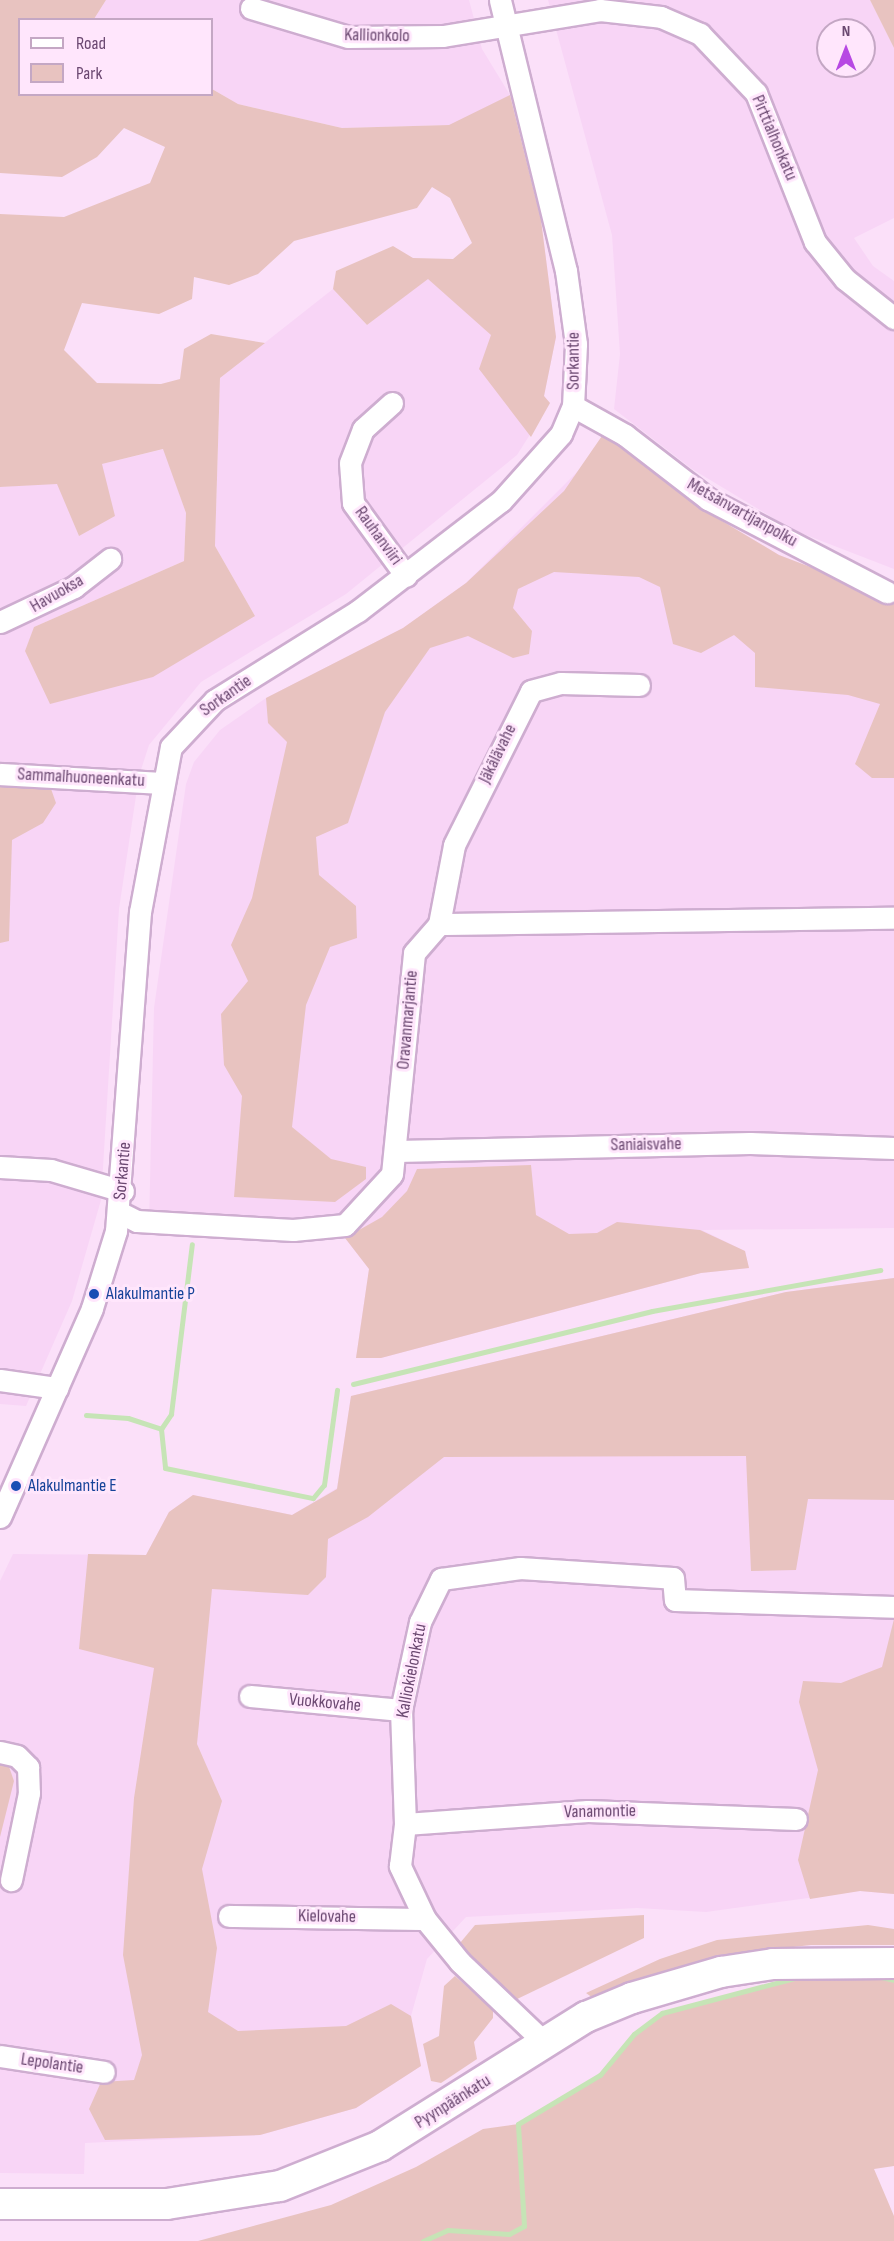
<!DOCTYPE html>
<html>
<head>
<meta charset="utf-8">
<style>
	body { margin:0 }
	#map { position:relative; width:894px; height:2241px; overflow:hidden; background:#fbe0f9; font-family:"Sofia Sans Condensed",sans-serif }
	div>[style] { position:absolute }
	.residential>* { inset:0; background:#f8d5f6 }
	.green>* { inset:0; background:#e8c3c0 }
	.stream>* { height:5px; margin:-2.5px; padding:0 2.5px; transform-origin:2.5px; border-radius:2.5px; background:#c6e4b6 }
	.roads { filter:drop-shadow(2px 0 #ceadd0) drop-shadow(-2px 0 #ceadd0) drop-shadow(0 2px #ceadd0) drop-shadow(0 -2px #ceadd0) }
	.minor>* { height:21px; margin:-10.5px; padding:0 10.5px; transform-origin:10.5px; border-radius:10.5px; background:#fff }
	.secondary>* { height:30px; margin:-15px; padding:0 15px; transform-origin:15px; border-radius:15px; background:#fff }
	.dots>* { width:16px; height:16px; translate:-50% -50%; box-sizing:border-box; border:3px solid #ffe6fc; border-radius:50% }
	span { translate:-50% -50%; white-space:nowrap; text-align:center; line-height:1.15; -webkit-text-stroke:6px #ffe6fc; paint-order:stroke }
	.street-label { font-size:18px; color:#6b4871 }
	.transit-label { font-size:18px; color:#164399 }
	.left { translate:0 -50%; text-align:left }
	.legend { position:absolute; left:18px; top:18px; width:195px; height:78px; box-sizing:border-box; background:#ffe6fc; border:2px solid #c4a7c4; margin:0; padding:8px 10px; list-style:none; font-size:18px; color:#6b4871 }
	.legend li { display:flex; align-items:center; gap:12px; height:30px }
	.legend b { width:30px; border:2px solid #c4a7c4 }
	.north { position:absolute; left:816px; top:18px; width:60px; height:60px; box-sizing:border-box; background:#ffe6fc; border:2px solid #c4a7c4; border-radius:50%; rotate:0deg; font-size:16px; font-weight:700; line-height:24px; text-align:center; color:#6b4871 }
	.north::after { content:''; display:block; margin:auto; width:21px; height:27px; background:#b748e3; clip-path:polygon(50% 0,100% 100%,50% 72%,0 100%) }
</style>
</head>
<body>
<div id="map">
	<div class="residential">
		<div style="clip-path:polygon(106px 0,469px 0,482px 49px,510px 95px,541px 220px,556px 337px,544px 396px,550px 403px,517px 455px,346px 594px,201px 682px,149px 745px,139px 776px,119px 909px,101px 1200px,72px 1301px,26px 1406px,0 1404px,0 487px,58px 483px,79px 536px,102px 464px,164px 449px,186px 513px,184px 561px,34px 627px,255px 616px,215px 546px,220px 378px,333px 289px,367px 325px,428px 278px,502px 272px,449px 125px,342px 128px,238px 104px,212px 89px,212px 20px,94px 19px)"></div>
		<div style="clip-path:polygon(evenodd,548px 0,870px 0,894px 48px,894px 218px,854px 238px,873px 266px,894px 281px,894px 569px,793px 530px,692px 469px,614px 409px,620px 354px,612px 235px,548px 0,828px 30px,864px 30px,864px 66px,828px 66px,828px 30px)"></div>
		<div style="clip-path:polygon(585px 464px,717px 518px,779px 555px,894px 599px,894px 1228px,702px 1230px,745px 1251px,749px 1268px,701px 1273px,381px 1358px,356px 1358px,369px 1269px,345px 1238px,201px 1236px,149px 1225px,154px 1008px,186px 784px,194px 762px,220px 730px,266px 698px,403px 628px,466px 583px)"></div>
		<div style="clip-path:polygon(894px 1278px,894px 1894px,860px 1891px,706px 1912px,637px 1908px,466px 1917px,427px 1959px,411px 2016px,421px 2066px,356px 2108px,260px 2135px,85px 2143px,84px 2174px,0 2173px,0 1581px,13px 1554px,146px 1555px,169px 1512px,193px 1495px,292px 1515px,337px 1488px,351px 1396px,786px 1292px)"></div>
	</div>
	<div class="green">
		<div style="clip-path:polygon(0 0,106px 0,94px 19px,20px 20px,20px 94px,212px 94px,212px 89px,238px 104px,342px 128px,449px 125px,510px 95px,541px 220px,556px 337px,544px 396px,550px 403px,531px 437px,479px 369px,491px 335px,428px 279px,367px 325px,333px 289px,336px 271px,393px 246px,413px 258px,453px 259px,472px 243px,450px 198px,432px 187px,417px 208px,294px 241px,258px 274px,229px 285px,194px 277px,192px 299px,159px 314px,82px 303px,64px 350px,97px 383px,161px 384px,180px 379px,184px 349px,211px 334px,265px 343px,220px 378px,215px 546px,255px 616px,153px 677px,50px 704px,25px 651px,34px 627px,184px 561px,186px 513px,163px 449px,102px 464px,115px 516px,79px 536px,57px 484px,0 487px,0 214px,64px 217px,150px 183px,165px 147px,124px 128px,97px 157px,62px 177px,0 173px)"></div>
		<div style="clip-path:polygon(870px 0,894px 0,894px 48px)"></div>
		<div style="clip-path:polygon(604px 433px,717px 518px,779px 555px,894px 599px,894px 778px,872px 778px,855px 764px,880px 704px,848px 695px,755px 687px,755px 653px,734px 635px,701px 653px,673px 644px,660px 587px,639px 577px,554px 572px,518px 589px,513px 608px,532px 631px,529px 654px,513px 658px,468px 636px,430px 648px,385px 712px,348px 823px,316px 837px,319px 875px,356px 906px,357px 938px,330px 947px,306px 1005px,292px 1127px,331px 1159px,366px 1167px,366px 1179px,335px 1202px,234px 1197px,242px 1096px,224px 1065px,221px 1014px,248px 981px,231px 945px,252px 898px,287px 742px,268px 723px,266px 698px,403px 628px,466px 583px,564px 491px)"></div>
		<div style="clip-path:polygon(0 780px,50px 786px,56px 803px,43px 823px,12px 840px,9px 941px,0 943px)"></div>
		<div style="clip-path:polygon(531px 1165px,536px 1215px,569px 1234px,597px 1233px,617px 1222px,700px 1230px,745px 1251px,749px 1268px,701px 1273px,381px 1358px,356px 1358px,369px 1269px,345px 1238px,382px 1217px,407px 1191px,417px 1169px)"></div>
		<div style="clip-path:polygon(894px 1278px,894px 1500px,808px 1499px,796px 1570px,751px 1571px,746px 1456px,444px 1457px,368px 1517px,328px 1539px,326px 1577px,308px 1595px,212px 1589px,197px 1744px,222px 1801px,202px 1869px,217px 1948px,208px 2012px,238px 2031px,346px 2026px,391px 2004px,411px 2016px,421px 2066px,356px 2108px,260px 2135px,105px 2140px,89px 2109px,101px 2082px,134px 2080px,142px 2055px,123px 1955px,134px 1798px,154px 1668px,79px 1649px,88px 1554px,146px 1555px,169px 1512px,193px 1495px,292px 1515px,337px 1489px,351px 1396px,786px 1292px)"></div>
		<div style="clip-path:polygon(894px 1619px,894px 1894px,860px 1891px,810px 1899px,798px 1860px,818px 1770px,799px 1702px,803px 1681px,841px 1683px,882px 1667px)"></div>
		<div style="clip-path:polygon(0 1741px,14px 1781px,0 1837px)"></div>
		<div style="clip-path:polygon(644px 1915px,644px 1938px,513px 2001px,460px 1943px,475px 1925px)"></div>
		<div style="clip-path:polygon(868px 1925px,894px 1929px,894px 1945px,811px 1945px,720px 1955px,593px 1998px,586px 1993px,660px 1959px,717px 1940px)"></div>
		<div style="clip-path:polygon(864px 1972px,894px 1980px,894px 2166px,874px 2169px,894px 2216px,894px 2241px,198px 2241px,331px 2205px,416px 2167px,483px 2129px,518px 2124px,600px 2075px,634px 2034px,662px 2013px,800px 1977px)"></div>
		<div style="clip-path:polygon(455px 1976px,493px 2010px,493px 2018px,474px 2042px,477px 2059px,441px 2083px,431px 2081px,423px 2044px,439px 2036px,444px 1986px)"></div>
	</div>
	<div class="stream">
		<div style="left:353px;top:1384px;width:308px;rotate:-13.7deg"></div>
		<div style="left:652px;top:1311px;width:232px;rotate:-10.2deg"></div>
		<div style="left:86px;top:1415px;width:42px;rotate:4.1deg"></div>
		<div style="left:128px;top:1418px;width:35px;rotate:18deg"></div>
		<div style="left:161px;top:1429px;width:39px;rotate:84deg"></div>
		<div style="left:165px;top:1468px;width:151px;rotate:11.5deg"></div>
		<div style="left:313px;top:1498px;width:17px;rotate:-50deg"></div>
		<div style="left:324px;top:1485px;width:96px;rotate:-82.2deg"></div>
		<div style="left:161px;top:1429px;width:18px;rotate:-56deg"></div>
		<div style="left:171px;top:1414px;width:171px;rotate:-83deg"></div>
		<div style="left:881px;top:1977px;width:13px;rotate:13deg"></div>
		<div style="left:423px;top:2241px;width:27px;rotate:-24deg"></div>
		<div style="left:448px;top:2230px;width:61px;rotate:3.8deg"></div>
		<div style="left:509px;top:2234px;width:17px;rotate:-28deg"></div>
		<div style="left:524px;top:2226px;width:102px;rotate:-93.4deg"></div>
		<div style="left:518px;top:2124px;width:96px;rotate:-30.9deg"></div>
		<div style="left:600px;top:2075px;width:53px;rotate:-50.3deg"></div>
		<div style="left:634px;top:2034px;width:35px;rotate:-37deg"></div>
		<div style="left:662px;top:2013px;width:141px;rotate:-14.8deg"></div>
	</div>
	<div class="roads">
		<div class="minor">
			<div style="left:251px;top:8px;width:101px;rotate:16.6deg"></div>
			<div style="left:348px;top:37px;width:95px;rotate:-0.6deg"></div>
			<div style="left:443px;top:36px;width:159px;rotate:-9.4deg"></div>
			<div style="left:600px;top:10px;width:61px;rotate:6.5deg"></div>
			<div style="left:661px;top:17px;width:43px;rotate:23.6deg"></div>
			<div style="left:700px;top:34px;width:81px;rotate:46.5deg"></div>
			<div style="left:756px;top:93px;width:160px;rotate:68.4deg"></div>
			<div style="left:815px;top:242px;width:48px;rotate:51deg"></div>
			<div style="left:845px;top:279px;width:63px;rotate:38.5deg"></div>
			<div style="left:392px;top:403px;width:39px;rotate:138deg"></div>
			<div style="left:363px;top:429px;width:36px;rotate:111deg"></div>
			<div style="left:350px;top:463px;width:40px;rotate:85.7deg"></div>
			<div style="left:353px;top:503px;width:90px;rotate:54deg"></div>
			<div style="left:573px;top:406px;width:60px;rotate:29.1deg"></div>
			<div style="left:625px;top:435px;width:105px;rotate:37.6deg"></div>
			<div style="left:708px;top:499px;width:202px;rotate:27.5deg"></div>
			<div style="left:0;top:622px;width:82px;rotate:-25.3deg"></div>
			<div style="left:74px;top:587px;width:46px;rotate:-37.9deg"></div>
			<div style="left:0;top:774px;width:161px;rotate:3.2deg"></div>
			<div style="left:439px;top:924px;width:80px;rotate:-79.2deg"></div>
			<div style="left:454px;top:845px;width:172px;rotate:-63.4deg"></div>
			<div style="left:531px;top:691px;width:31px;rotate:-15deg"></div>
			<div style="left:561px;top:683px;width:78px;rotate:1.5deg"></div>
			<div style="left:397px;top:1151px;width:353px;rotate:-1.3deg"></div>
			<div style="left:750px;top:1143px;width:144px;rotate:2deg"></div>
			<div style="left:0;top:1167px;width:51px;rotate:3.4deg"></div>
			<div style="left:51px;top:1170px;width:75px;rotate:16.3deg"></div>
			<div style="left:119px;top:1212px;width:20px;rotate:27deg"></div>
			<div style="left:137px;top:1221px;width:51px;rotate:3.4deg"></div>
			<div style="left:188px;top:1224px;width:105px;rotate:3.3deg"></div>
			<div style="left:293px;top:1230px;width:52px;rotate:-5.5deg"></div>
			<div style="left:345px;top:1225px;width:69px;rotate:-47.3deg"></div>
			<div style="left:392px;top:1174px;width:222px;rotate:-84.3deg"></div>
			<div style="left:414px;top:953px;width:38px;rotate:-49deg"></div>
			<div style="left:439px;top:924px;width:455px;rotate:-0.8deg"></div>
			<div style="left:0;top:1380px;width:58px;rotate:8deg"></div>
			<div style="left:0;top:1517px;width:228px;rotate:-66.2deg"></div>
			<div style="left:92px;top:1308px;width:81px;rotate:-72.7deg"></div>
			<div style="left:116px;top:1231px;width:320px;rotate:-85.7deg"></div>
			<div style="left:140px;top:912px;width:168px;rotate:-79.4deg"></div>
			<div style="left:171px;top:747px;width:64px;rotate:-46.9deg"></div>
			<div style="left:215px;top:700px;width:168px;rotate:-31.9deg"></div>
			<div style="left:358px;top:611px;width:180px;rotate:-37.6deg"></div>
			<div style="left:501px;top:501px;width:90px;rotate:-48.2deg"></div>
			<div style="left:561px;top:434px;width:30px;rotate:-67deg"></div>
			<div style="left:573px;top:406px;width:62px;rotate:-87.2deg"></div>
			<div style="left:576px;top:344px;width:74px;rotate:-97.8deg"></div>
			<div style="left:566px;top:271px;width:279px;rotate:-103.7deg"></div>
			<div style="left:250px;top:1696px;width:152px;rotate:5.3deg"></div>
			<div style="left:0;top:1752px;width:17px;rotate:13deg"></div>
			<div style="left:17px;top:1756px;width:16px;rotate:45deg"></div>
			<div style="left:28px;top:1767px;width:26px;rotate:88deg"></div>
			<div style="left:29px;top:1793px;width:89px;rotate:101.7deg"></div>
			<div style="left:405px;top:1824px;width:183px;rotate:-4.1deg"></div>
			<div style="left:588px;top:1811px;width:208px;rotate:2.2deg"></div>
			<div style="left:229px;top:1916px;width:196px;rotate:0.9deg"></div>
			<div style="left:544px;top:2042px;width:116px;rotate:-136.4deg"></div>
			<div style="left:460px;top:1962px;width:55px;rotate:-129.1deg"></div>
			<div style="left:425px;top:1919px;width:59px;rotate:-115.3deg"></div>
			<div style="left:400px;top:1866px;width:42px;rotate:-83.2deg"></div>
			<div style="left:405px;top:1824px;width:114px;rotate:-92deg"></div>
			<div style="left:401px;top:1710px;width:90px;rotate:-77.8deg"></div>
			<div style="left:420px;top:1622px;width:48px;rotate:-64deg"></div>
			<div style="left:441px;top:1579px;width:80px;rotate:-7.9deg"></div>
			<div style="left:520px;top:1568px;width:153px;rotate:3.7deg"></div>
			<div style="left:673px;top:1578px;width:22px;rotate:85deg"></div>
			<div style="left:675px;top:1600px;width:219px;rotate:1.8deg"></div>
			<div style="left:0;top:2056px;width:105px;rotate:8.7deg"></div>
		</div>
		<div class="secondary">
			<div style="left:0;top:2204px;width:167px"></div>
			<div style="left:167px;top:2204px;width:114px;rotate:-9.1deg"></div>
			<div style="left:280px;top:2186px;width:108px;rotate:-21.8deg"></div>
			<div style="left:380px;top:2146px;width:243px;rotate:-32.1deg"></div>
			<div style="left:586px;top:2017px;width:50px;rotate:-22.4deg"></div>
			<div style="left:632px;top:1998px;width:93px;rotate:-16.3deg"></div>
			<div style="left:721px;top:1972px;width:53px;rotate:-8.7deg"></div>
			<div style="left:773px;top:1964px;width:121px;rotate:-0.5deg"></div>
		</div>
	</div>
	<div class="dots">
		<div style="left:94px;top:1294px;background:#1a4fb4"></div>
		<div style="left:16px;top:1486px;background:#1a4fb4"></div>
	</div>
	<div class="street-label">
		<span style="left:377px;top:36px;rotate:1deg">Kallionkolo</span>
		<span style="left:774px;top:138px;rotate:67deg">Pirttialhonkatu</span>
		<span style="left:574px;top:361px;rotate:-90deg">Sorkantie</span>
		<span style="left:742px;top:513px;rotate:29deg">Metsänvartijanpolku</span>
		<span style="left:378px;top:536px;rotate:54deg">Rauhanviiri</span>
		<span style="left:57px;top:594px;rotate:-30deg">Havuoksa</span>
		<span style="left:226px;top:696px;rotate:-35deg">Sorkantie</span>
		<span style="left:498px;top:754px;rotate:-64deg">Jäkälävahe</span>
		<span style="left:81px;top:778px;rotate:3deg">Sammalhuoneenkatu</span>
		<span style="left:408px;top:1020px;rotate:-85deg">Oravanmarjantie</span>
		<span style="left:646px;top:1145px;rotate:-1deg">Saniaisvahe</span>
		<span style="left:123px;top:1171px;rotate:-85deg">Sorkantie</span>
		<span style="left:412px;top:1671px;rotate:-79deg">Kalliokielonkatu</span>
		<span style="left:325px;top:1703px;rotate:5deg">Vuokkovahe</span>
		<span style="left:600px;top:1812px;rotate:-1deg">Vanamontie</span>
		<span style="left:327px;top:1917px;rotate:1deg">Kielovahe</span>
		<span style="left:52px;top:2064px;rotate:8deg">Lepolantie</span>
		<span style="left:453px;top:2102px;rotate:-32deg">Pyynpäänkatu</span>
	</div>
	<div class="transit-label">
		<span class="left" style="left:106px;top:1294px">Alakulmantie P</span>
		<span class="left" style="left:28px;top:1486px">Alakulmantie E</span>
	</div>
	<ul class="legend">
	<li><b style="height:8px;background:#fff"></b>Road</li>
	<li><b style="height:16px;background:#e8c3c0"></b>Park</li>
	</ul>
	<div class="north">N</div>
</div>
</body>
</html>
